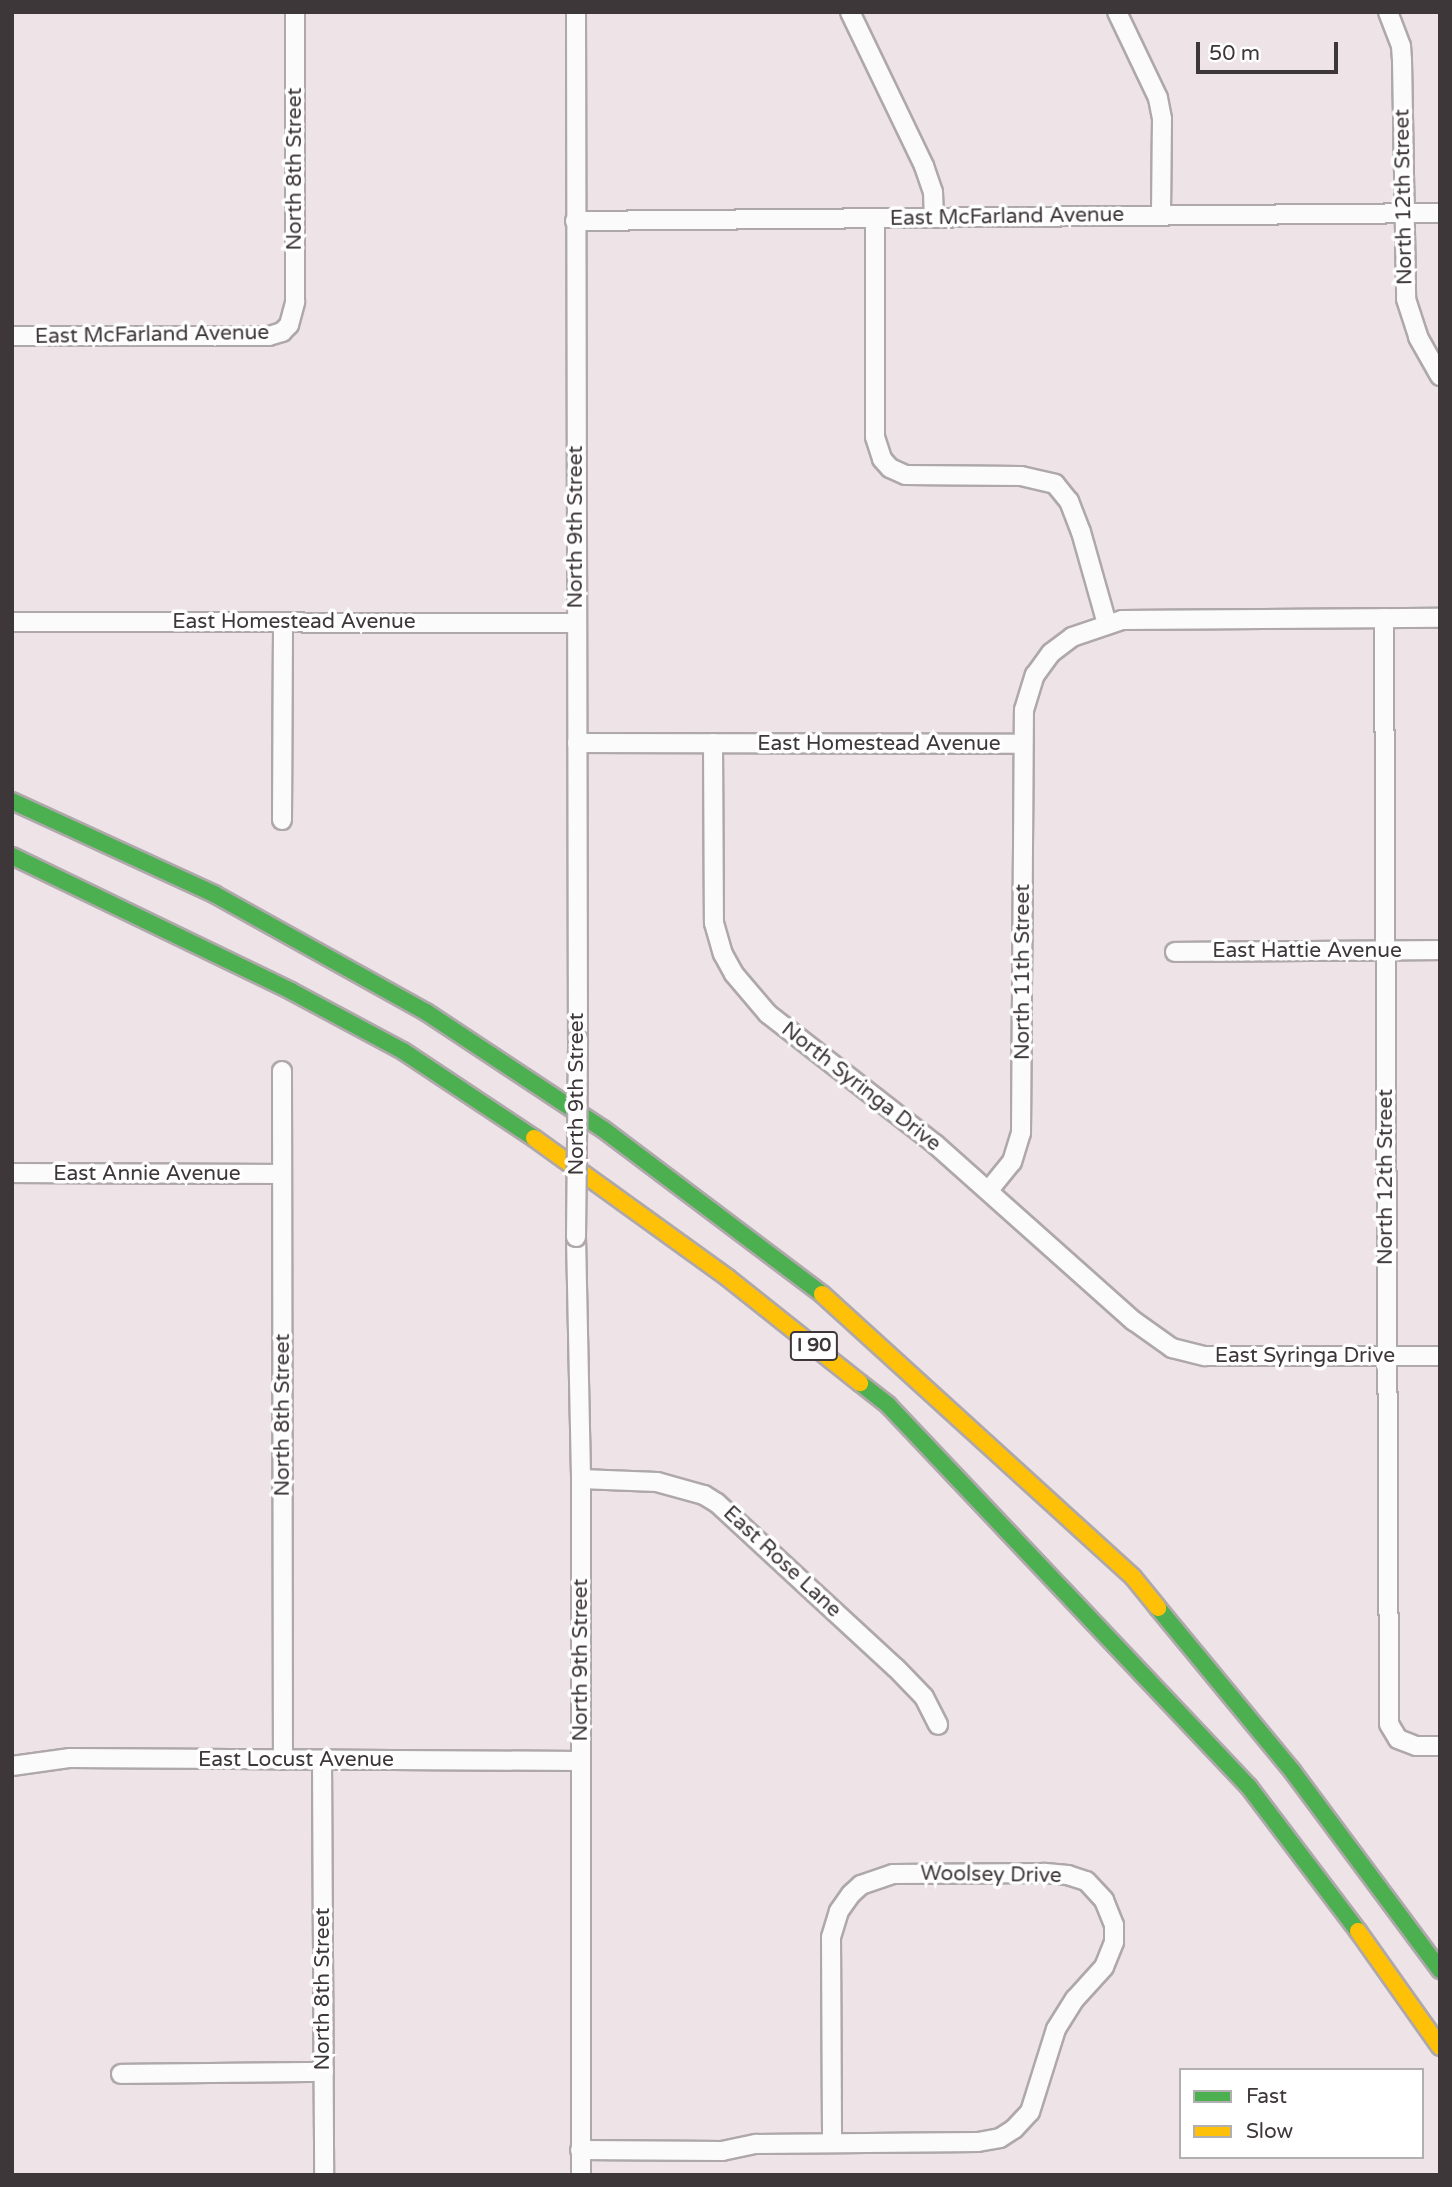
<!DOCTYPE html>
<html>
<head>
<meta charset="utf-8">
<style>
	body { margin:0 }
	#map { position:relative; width:1452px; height:2187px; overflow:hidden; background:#eee4e8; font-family:"Varela Round",sans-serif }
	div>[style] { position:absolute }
	.roads { filter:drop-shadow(2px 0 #afa8ab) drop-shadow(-2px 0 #afa8ab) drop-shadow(0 2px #afa8ab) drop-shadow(0 -2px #afa8ab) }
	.street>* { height:18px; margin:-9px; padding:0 9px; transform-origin:9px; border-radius:9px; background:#fcfbfc }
	.fast>* { height:16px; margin:-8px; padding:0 8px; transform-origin:8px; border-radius:8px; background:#4caf50 }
	.slow>* { height:16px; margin:-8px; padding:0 8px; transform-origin:8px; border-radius:8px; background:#ffc107 }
	.bridges { filter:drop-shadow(2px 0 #afa8ab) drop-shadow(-2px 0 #afa8ab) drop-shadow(0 2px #afa8ab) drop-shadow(0 -2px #afa8ab) }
	.street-bridge>* { height:18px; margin:-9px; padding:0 9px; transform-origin:9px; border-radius:9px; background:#fcfbfc }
	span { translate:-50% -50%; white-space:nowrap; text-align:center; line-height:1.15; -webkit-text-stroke:7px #fff; paint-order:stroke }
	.shield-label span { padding:2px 5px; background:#fff; border:2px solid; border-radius:5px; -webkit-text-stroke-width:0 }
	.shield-label { font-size:19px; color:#3e373a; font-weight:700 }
	.street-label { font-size:21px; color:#3e373a }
	.frame { position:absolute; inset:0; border:14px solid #3e373a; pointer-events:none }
	.legend { position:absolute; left:1179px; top:2068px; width:245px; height:91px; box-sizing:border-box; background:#fff; border:2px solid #b2afb0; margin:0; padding:9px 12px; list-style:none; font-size:21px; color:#3e373a }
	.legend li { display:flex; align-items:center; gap:14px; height:35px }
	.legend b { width:35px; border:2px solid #b2afb0 }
	.scale { position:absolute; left:1196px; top:42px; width:142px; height:32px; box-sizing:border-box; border:4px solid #3e373a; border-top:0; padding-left:9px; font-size:21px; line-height:24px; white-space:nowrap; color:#3e373a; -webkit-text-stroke:5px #fff; paint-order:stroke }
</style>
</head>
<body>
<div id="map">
	<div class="roads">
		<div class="street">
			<div style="left:576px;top:12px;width:1028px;rotate:89.89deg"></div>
			<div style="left:850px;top:12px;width:171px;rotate:64.3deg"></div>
			<div style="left:924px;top:166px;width:28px;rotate:71deg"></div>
			<div style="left:933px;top:192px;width:26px;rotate:88deg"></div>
			<div style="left:1117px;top:12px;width:95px;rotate:64.5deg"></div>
			<div style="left:1158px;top:98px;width:21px;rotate:79deg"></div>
			<div style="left:1162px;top:119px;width:96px;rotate:90.6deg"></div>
			<div style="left:1388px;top:12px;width:36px;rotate:69deg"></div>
			<div style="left:1401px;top:46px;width:14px;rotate:86deg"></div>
			<div style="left:1402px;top:60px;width:239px;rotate:89deg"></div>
			<div style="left:1406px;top:299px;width:40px;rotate:72deg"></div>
			<div style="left:1418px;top:337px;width:45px;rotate:60.6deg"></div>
			<div style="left:875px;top:218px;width:219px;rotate:90deg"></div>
			<div style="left:875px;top:437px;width:23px;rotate:72deg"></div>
			<div style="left:882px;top:459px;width:12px;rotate:48deg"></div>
			<div style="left:890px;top:468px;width:17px;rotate:24deg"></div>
			<div style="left:906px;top:475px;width:115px;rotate:0.5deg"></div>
			<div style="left:1021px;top:476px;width:35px;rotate:13deg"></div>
			<div style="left:1055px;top:484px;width:22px;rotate:51deg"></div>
			<div style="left:1069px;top:501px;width:33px;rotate:69deg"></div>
			<div style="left:1081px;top:532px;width:96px;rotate:74.2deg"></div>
			<div style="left:575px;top:221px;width:865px;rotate:-0.53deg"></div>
			<div style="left:12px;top:336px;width:257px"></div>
			<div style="left:269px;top:336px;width:14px;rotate:-17deg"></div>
			<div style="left:282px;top:332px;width:10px;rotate:-45deg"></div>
			<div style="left:289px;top:325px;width:24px;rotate:-75deg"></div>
			<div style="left:295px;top:302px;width:290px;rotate:-90deg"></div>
			<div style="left:1384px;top:618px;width:1106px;rotate:89.74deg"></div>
			<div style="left:1389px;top:1724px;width:17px;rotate:59deg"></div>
			<div style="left:1398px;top:1739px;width:19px;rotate:21deg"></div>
			<div style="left:1416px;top:1746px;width:24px"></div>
			<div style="left:12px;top:622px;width:565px;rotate:0.1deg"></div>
			<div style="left:577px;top:743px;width:445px;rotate:0.1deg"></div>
			<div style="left:713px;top:743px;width:180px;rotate:89.7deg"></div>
			<div style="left:714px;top:923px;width:32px;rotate:74deg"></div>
			<div style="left:723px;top:954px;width:23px;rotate:61deg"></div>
			<div style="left:734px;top:974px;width:52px;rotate:49.6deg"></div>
			<div style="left:768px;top:1014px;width:212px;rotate:37.9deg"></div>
			<div style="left:935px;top:1144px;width:266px;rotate:41.7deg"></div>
			<div style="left:1134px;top:1321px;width:47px;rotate:35.4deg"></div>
			<div style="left:1172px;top:1348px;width:34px;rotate:14deg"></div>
			<div style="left:1205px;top:1356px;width:235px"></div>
			<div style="left:282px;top:820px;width:198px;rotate:-89.7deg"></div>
			<div style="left:1175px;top:952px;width:265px;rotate:-0.4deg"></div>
			<div style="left:282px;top:1071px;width:689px;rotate:89.92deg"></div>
			<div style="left:12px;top:1173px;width:270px;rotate:0.2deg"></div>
			<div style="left:989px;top:1190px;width:36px;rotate:-51deg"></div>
			<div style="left:1012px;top:1162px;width:30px;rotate:-73deg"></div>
			<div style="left:1021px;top:1133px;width:423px;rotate:-89.6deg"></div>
			<div style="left:1024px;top:710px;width:37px;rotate:-73deg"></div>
			<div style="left:1035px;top:675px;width:27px;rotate:-54deg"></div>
			<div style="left:1051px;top:653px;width:26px;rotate:-37deg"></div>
			<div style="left:1072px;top:637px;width:53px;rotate:-18.8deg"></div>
			<div style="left:1122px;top:620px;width:318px;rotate:-0.4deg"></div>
			<div style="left:576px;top:1237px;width:242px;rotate:88.8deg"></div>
			<div style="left:581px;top:1479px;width:696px;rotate:90deg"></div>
			<div style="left:581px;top:1479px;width:76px;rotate:2.3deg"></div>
			<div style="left:657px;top:1482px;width:49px;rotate:15.5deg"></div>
			<div style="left:704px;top:1495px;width:15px;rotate:32deg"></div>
			<div style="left:717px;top:1503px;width:243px;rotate:42.7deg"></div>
			<div style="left:896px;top:1668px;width:40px;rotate:46deg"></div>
			<div style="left:924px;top:1697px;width:31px;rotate:63deg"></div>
			<div style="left:322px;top:1760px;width:415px;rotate:89.7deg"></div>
			<div style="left:12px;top:1766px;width:59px;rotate:-7.9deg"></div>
			<div style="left:70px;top:1758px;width:510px;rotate:0.34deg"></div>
			<div style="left:121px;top:2074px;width:203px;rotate:-0.6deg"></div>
			<div style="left:580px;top:2150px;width:142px;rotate:0.4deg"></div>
			<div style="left:722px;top:2151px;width:35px;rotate:-12deg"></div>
			<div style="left:756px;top:2144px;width:222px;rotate:-0.5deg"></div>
			<div style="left:978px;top:2142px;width:22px;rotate:-10deg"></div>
			<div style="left:1000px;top:2138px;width:17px;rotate:-33deg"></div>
			<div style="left:1014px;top:2129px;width:23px;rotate:-47deg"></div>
			<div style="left:1030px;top:2112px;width:87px;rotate:-72.6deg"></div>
			<div style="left:1056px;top:2029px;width:36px;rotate:-58deg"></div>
			<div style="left:1075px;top:1999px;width:43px;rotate:-47.8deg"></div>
			<div style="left:1104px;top:1967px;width:27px;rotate:-68deg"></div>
			<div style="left:1114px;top:1942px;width:17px;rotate:-90deg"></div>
			<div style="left:1114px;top:1925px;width:27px;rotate:-112deg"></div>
			<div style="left:1104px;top:1900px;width:26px;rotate:-133deg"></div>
			<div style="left:1086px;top:1881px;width:19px;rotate:-162deg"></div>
			<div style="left:1068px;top:1875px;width:25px;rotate:-175deg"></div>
			<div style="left:1043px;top:1873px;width:150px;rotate:179.6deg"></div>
			<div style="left:893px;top:1874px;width:34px;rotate:161deg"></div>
			<div style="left:861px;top:1885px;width:13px;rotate:138deg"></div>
			<div style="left:851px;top:1894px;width:21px;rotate:125deg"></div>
			<div style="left:839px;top:1911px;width:27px;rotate:107deg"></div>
			<div style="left:831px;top:1937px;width:205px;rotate:89.7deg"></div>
		</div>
		<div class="fast">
			<div style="left:12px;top:801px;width:222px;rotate:24.7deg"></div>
			<div style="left:214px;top:894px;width:243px;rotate:29.1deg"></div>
			<div style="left:426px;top:1012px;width:212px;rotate:33.5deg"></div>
			<div style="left:603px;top:1129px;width:274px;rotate:37deg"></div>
			<div style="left:12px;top:856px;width:310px;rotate:25.8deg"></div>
			<div style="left:291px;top:991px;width:127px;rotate:28.2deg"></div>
			<div style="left:403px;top:1051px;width:157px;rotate:33.6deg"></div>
			<div style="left:860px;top:1383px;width:36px;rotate:38deg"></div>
			<div style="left:888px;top:1405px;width:526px;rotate:46.62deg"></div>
			<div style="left:1249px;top:1787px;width:181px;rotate:52.9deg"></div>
			<div style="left:1158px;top:1608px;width:212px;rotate:50.5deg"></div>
			<div style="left:1293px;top:1772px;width:247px;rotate:53.4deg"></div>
		</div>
		<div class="slow">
			<div style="left:534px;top:1138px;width:239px;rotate:35.8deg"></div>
			<div style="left:728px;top:1278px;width:169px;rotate:38.5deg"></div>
			<div style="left:822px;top:1294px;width:420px;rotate:42.3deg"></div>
			<div style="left:1133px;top:1577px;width:40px;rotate:51deg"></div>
			<div style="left:1358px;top:1931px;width:142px;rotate:54.7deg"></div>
		</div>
	</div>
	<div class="bridges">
		<div class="street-bridge">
			<div style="left:576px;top:1237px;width:197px;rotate:-89.4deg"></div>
		</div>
	</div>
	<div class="shield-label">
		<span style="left:814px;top:1346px">I 90</span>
	</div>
	<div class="street-label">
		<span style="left:295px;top:169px;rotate:-90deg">North 8th Street</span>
		<span style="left:1404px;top:197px;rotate:-91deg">North 12th Street</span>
		<span style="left:1007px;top:217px;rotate:-1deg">East McFarland Avenue</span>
		<span style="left:152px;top:335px;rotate:-1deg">East McFarland Avenue</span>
		<span style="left:576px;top:527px;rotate:-90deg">North 9th Street</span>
		<span style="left:294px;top:622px">East Homestead Avenue</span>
		<span style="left:879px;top:744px">East Homestead Avenue</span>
		<span style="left:1307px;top:951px">East Hattie Avenue</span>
		<span style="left:1023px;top:972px;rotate:-90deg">North 11th Street</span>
		<span style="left:861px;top:1087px;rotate:38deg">North Syringa Drive</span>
		<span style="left:577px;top:1094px;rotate:-90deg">North 9th Street</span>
		<span style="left:147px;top:1174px">East Annie Avenue</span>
		<span style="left:1386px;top:1177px;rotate:-90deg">North 12th Street</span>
		<span style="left:1305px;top:1356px">East Syringa Drive</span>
		<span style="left:283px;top:1415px;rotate:-90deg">North 8th Street</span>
		<span style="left:782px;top:1562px;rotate:43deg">East Rose Lane</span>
		<span style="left:581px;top:1660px;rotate:-90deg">North 9th Street</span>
		<span style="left:296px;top:1760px">East Locust Avenue</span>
		<span style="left:991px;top:1875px;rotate:1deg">Woolsey Drive</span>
		<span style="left:323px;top:1989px;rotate:-90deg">North 8th Street</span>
	</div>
	<div class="frame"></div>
	<ul class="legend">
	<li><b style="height:9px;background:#4caf50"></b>Fast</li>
	<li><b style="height:9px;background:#ffc107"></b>Slow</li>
	</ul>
	<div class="scale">50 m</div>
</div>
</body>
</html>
